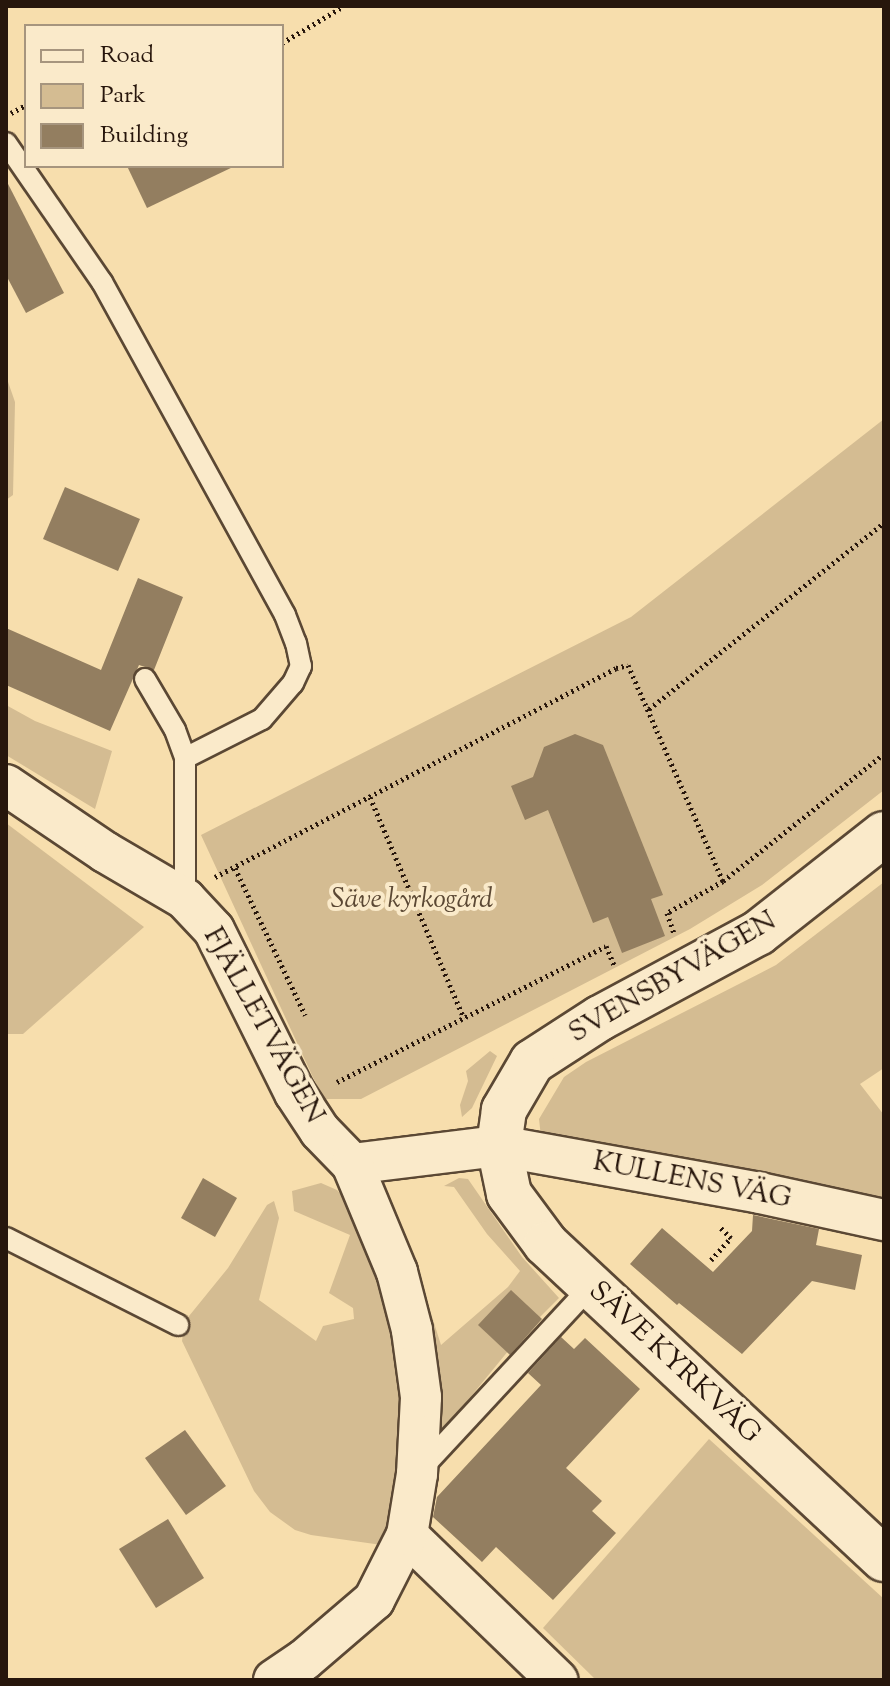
<!DOCTYPE html>
<html>
<head>
<meta charset="utf-8">
<style>
	body { margin:0 }
	#map { position:relative; width:890px; height:1686px; overflow:hidden; background:#f7dead; font-family:"Sorts Mill Goudy",serif }
	div>[style] { position:absolute }
	.green>* { inset:0; background:#d4bc92 }
	.building>* { inset:0; background:#937e60 }
	.path>* { height:5px; margin-top:-2.5px; transform-origin:0; background:repeating-linear-gradient(90deg,#27160c 0 2px,transparent 0 6px) }
	.roads { filter:drop-shadow(2px 0 #5b4834) drop-shadow(-2px 0 #5b4834) drop-shadow(0 2px #5b4834) drop-shadow(0 -2px #5b4834) }
	.service>* { height:20px; margin:-10px; padding:0 10px; transform-origin:10px; border-radius:10px; background:#faeaca }
	.minor>* { height:40px; margin:-20px; padding:0 20px; transform-origin:20px; border-radius:20px; background:#faeaca }
	.tertiary>* { height:44px; margin:-22px; padding:0 22px; transform-origin:22px; border-radius:22px; background:#faeaca }
	span { translate:-50% -50%; white-space:nowrap; text-align:center; line-height:1.15; -webkit-text-stroke:8px #faeaca; paint-order:stroke }
	.park-label { font-size:28px; color:#5b4834; font-style:italic }
	.street-label { font-size:28px; color:#27160c }
	.frame { position:absolute; inset:0; border:8px solid #27160c; pointer-events:none }
	.legend { position:absolute; left:24px; top:24px; width:260px; height:144px; box-sizing:border-box; background:#faeaca; border:2px solid #a6957e; margin:0; padding:10px 14px; list-style:none; font-size:24px; color:#27160c }
	.legend li { display:flex; align-items:center; gap:16px; height:40px }
	.legend b { width:40px; border:2px solid #a6957e }
</style>
</head>
<body>
<div id="map">
	<div class="green">
		<div style="clip-path:polygon(6px 376px,15px 402px,13px 495px,6px 500px)"></div>
		<div style="clip-path:polygon(884px 419px,884px 790px,762px 885px,690px 929px,361px 1099px,323px 1099px,201px 835px,631px 617px)"></div>
		<div style="clip-path:polygon(6px 705px,35px 721px,112px 751px,95px 809px,6px 755px)"></div>
		<div style="clip-path:polygon(6px 823px,144px 927px,23px 1034px,6px 1034px)"></div>
		<div style="clip-path:polygon(884px 882px,884px 1068px,860px 1084px,884px 1115px,884px 1205px,541px 1137px,539px 1119px,564px 1077px,586px 1062px,776px 965px)"></div>
		<div style="clip-path:polygon(490px 1051px,497px 1056px,472px 1108px,462px 1117px,460px 1105px,468px 1081px,466px 1071px)"></div>
		<div style="clip-path:polygon(459px 1178px,468px 1179px,522px 1257px,559px 1298px,518px 1339px,445px 1428px,434px 1436px,416px 1266px,441px 1345px,508px 1287px,520px 1271px,487px 1234px,454px 1187px,444px 1186px)"></div>
		<div style="clip-path:polygon(321px 1183px,337px 1190px,363px 1220px,410px 1381px,389px 1546px,311px 1535px,295px 1530px,270px 1512px,254px 1491px,182px 1341px,185px 1321px,228px 1268px,267px 1205px,274px 1201px,279px 1218px,259px 1300px,316px 1341px,323px 1326px,354px 1319px,353px 1308px,329px 1293px,350px 1235px,294px 1211px,292px 1191px)"></div>
		<div style="clip-path:polygon(709px 1439px,884px 1599px,884px 1680px,596px 1680px,543px 1628px)"></div>
	</div>
	<div class="building">
		<div style="clip-path:polygon(127px 166px,235px 166px,147px 208px)"></div>
		<div style="clip-path:polygon(6px 180px,64px 293px,26px 313px,6px 275px)"></div>
		<div style="clip-path:polygon(65px 487px,140px 519px,118px 571px,43px 539px)"></div>
		<div style="clip-path:polygon(138px 578px,183px 597px,154px 670px,139px 665px,110px 731px,6px 685px,6px 628px,101px 670px)"></div>
		<div style="clip-path:polygon(575px 734px,603px 745px,663px 895px,651px 899px,665px 936px,622px 953px,608px 917px,593px 923px,548px 810px,525px 820px,511px 786px,533px 777px,544px 747px)"></div>
		<div style="clip-path:polygon(203px 1178px,237px 1198px,215px 1237px,181px 1218px)"></div>
		<div style="clip-path:polygon(753px 1215px,819px 1229px,816px 1245px,862px 1255px,855px 1290px,812px 1281px,742px 1354px,679px 1303px,677px 1305px,630px 1264px,662px 1228px,713px 1272px,752px 1231px)"></div>
		<div style="clip-path:polygon(511px 1290px,542px 1319px,510px 1355px,478px 1325px)"></div>
		<div style="clip-path:polygon(561px 1337px,574px 1349px,585px 1338px,640px 1389px,566px 1468px,602px 1501px,592px 1511px,616px 1533px,553px 1600px,496px 1547px,482px 1562px,433px 1517px,437px 1497px,541px 1385px,528px 1373px)"></div>
		<div style="clip-path:polygon(185px 1430px,226px 1486px,186px 1515px,145px 1458px)"></div>
		<div style="clip-path:polygon(168px 1519px,204px 1578px,156px 1608px,119px 1549px)"></div>
	</div>
	<div class="path">
		<div style="left:282px;top:43px;width:72px;rotate:-30.8deg"></div>
		<div style="left:11px;top:113px;width:17px;rotate:-28deg"></div>
		<div style="left:649px;top:709px;width:300px;rotate:-38.4deg"></div>
		<div style="left:370px;top:797px;width:240px;rotate:67deg"></div>
		<div style="left:235px;top:868px;width:163px;rotate:64.5deg"></div>
		<div style="left:215px;top:877px;width:452px;rotate:-27.5deg"></div>
		<div style="left:616px;top:668px;width:12px;rotate:-14deg"></div>
		<div style="left:628px;top:665px;width:236px;rotate:66.3deg"></div>
		<div style="left:723px;top:881px;width:64px;rotate:150.3deg"></div>
		<div style="left:667px;top:913px;width:21px;rotate:71deg"></div>
		<div style="left:723px;top:881px;width:205px;rotate:-38.3deg"></div>
		<div style="left:337px;top:1082px;width:301px;rotate:-26.8deg"></div>
		<div style="left:606px;top:946px;width:21px;rotate:67deg"></div>
		<div style="left:711px;top:1260px;width:30px;rotate:-48deg"></div>
		<div style="left:731px;top:1238px;width:17px;rotate:-135deg"></div>
	</div>
	<div class="roads">
		<div class="service">
			<div style="left:6px;top:143px;width:169px;rotate:55.4deg"></div>
			<div style="left:102px;top:282px;width:380px;rotate:61.2deg"></div>
			<div style="left:285px;top:615px;width:30px;rotate:69deg"></div>
			<div style="left:296px;top:643px;width:24px;rotate:78deg"></div>
			<div style="left:301px;top:666px;width:19px;rotate:115deg"></div>
			<div style="left:293px;top:683px;width:48px;rotate:130.7deg"></div>
			<div style="left:262px;top:719px;width:86px;rotate:153.1deg"></div>
			<div style="left:145px;top:679px;width:59px;rotate:59.5deg"></div>
			<div style="left:175px;top:730px;width:30px;rotate:70deg"></div>
			<div style="left:185px;top:758px;width:141px;rotate:90deg"></div>
			<div style="left:6px;top:1238px;width:193px;rotate:26.8deg"></div>
			<div style="left:422px;top:1468px;width:248px;rotate:-47.1deg"></div>
		</div>
		<div class="minor">
			<div style="left:6px;top:785px;width:120px;rotate:34.1deg"></div>
			<div style="left:105px;top:852px;width:93px;rotate:30.4deg"></div>
			<div style="left:185px;top:899px;width:42px;rotate:46.9deg"></div>
			<div style="left:214px;top:930px;width:182px;rotate:63.6deg"></div>
			<div style="left:295px;top:1093px;width:45px;rotate:56.7deg"></div>
			<div style="left:320px;top:1131px;width:46px;rotate:45.9deg"></div>
			<div style="left:352px;top:1164px;width:148px;rotate:-7deg"></div>
			<div style="left:499px;top:1146px;width:265px;rotate:10.2deg"></div>
			<div style="left:760px;top:1193px;width:127px;rotate:12.3deg"></div>
			<div style="left:407px;top:1535px;width:209px;rotate:44deg"></div>
			<div style="left:274px;top:1680px;width:36px;rotate:-34deg"></div>
			<div style="left:304px;top:1660px;width:92px;rotate:-40.6deg"></div>
			<div style="left:374px;top:1600px;width:73px;rotate:-63.1deg"></div>
			<div style="left:407px;top:1535px;width:62px;rotate:-80.7deg"></div>
			<div style="left:417px;top:1474px;width:77px;rotate:-87deg"></div>
			<div style="left:421px;top:1397px;width:68px;rotate:-97.7deg"></div>
			<div style="left:412px;top:1330px;width:60px;rotate:-104.5deg"></div>
			<div style="left:397px;top:1272px;width:117px;rotate:-112.6deg"></div>
		</div>
		<div class="tertiary">
			<div style="left:884px;top:834px;width:160px;rotate:141.8deg"></div>
			<div style="left:758px;top:933px;width:179px;rotate:151.7deg"></div>
			<div style="left:600px;top:1018px;width:81px;rotate:147.1deg"></div>
			<div style="left:532px;top:1062px;width:56px;rotate:120.3deg"></div>
			<div style="left:504px;top:1110px;width:36px;rotate:98deg"></div>
			<div style="left:499px;top:1146px;width:49px;rotate:78.2deg"></div>
			<div style="left:509px;top:1194px;width:62px;rotate:53.5deg"></div>
			<div style="left:546px;top:1244px;width:462px;rotate:43deg"></div>
		</div>
	</div>
	<div class="park-label">
		<span style="left:412px;top:900px">Säve kyrkogård</span>
	</div>
	<div class="street-label">
		<span style="left:673px;top:978px;rotate:-30deg">SVENSBYVÄGEN</span>
		<span style="left:263px;top:1026px;rotate:61deg">FJÄLLETVÄGEN</span>
		<span style="left:692px;top:1181px;rotate:11deg">KULLENS VÄG</span>
		<span style="left:674px;top:1363px;rotate:43deg">SÄVE KYRKVÄG</span>
	</div>
	<div class="frame"></div>
	<ul class="legend">
	<li><b style="height:10px;background:#faeaca"></b>Road</li>
	<li><b style="height:22px;background:#d4bc92"></b>Park</li>
	<li><b style="height:22px;background:#937e60"></b>Building</li>
	</ul>
</div>
</body>
</html>
